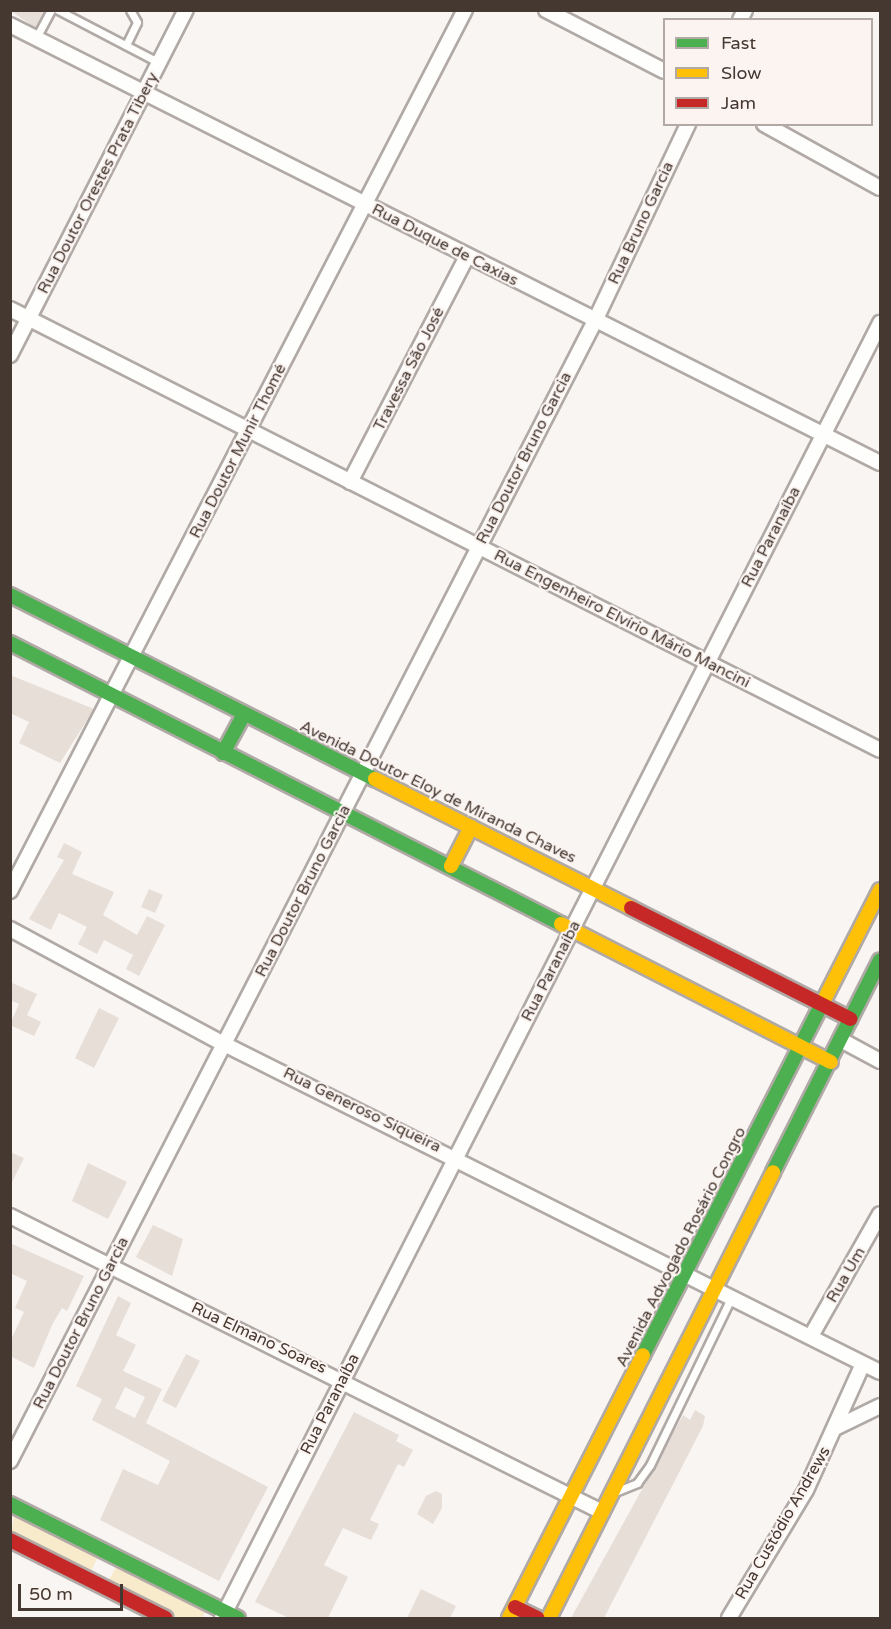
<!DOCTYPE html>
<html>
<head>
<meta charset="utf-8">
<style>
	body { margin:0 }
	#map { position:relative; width:891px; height:1629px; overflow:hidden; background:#f9f5f3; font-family:"Varela Round",sans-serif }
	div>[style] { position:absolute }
	.green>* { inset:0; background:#f8ebcb }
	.building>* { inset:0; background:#e6ded7 }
	.roads { filter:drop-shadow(2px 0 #b0a9a5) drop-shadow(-2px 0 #b0a9a5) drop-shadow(0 2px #b0a9a5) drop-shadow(0 -2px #b0a9a5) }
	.lane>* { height:7px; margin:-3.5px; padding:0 3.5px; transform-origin:3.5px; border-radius:3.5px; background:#fefefd }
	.street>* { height:14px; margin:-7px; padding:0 7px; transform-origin:7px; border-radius:7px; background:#fefefd }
	.fast>* { height:14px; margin:-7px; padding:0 7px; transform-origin:7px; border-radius:7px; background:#4caf50 }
	.slow>* { height:14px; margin:-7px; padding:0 7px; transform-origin:7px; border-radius:7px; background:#ffc107 }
	.jam>* { height:14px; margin:-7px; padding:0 7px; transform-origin:7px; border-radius:7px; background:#c62828 }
	span { translate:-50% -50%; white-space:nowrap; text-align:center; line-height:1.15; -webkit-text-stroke:4.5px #fbf4f1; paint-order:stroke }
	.street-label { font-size:16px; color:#453830 }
	.frame { position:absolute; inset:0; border:12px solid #453830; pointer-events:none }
	.legend { position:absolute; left:663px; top:18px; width:210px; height:108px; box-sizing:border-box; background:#fbf4f1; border:2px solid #b2a9a4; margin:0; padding:8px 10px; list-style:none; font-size:18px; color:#453830 }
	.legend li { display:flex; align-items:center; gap:12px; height:30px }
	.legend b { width:30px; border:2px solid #b2a9a4 }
	.scale { position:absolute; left:18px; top:1584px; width:105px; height:27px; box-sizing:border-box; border:3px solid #453830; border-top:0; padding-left:8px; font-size:18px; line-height:21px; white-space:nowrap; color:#453830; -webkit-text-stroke:4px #fbf4f1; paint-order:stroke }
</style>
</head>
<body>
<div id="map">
	<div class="green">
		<div style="clip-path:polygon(14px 1515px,98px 1557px,89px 1575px,11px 1536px)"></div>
		<div style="clip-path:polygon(117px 1565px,206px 1611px,202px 1618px,179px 1618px,108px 1582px)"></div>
	</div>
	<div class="building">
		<div style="clip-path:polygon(10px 10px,44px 10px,35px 28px)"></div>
		<div style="clip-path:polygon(10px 675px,94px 709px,60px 763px,19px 743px,29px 722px,10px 713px)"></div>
		<div style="clip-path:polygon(64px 843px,82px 852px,72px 874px,114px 892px,103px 915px,137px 935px,147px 916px,165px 925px,139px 976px,126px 969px,133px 955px,104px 940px,97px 954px,78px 944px,87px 927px,59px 913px,51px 930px,29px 919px,64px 860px,57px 857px)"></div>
		<div style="clip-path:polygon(149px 889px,163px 895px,155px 913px,141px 907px)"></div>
		<div style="clip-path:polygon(10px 982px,37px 994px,27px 1015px,41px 1022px,34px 1036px,10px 1025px,19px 1004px,10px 1000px)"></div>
		<div style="clip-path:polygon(99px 1008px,119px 1018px,94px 1068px,75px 1058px)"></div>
		<div style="clip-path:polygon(10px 1152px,24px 1158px,10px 1186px)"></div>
		<div style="clip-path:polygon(88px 1163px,127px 1182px,108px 1219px,72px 1201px)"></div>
		<div style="clip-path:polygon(153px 1225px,183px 1239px,172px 1276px,136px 1257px)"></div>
		<div style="clip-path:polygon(10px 1243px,84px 1276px,67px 1311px,62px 1308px,52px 1325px,34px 1368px,10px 1356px,10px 1342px,24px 1312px,15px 1308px,27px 1281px,10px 1273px)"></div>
		<div style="clip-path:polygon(evenodd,118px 1296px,131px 1303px,116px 1335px,136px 1345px,123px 1371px,162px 1389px,146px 1423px,268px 1487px,219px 1581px,100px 1520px,123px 1469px,158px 1485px,170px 1461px,92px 1420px,102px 1399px,76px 1386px,118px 1296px,125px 1387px,145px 1397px,135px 1418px,115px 1408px,125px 1387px)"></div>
		<div style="clip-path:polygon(186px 1354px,200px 1361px,176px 1408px,162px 1401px)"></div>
		<div style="clip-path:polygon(695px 1410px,705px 1416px,703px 1426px,604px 1618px,571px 1618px,683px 1415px,690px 1420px)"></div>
		<div style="clip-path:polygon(354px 1412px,399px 1435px,396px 1441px,413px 1450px,404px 1467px,398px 1464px,370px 1520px,379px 1524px,371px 1540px,343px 1528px,324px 1565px,348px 1577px,328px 1618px,289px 1618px,255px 1602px)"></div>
		<div style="clip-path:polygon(436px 1491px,442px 1494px,442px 1508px,433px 1524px,417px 1514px,426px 1496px)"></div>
		<div style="clip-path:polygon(421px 1589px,456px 1606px,450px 1618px,407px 1618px)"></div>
	</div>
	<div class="roads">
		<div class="lane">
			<div style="left:58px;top:10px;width:115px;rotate:27.5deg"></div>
			<div style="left:36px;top:38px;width:32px;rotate:-62deg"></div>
			<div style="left:126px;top:45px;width:25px;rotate:-64deg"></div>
			<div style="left:137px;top:22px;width:14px;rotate:-120deg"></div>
			<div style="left:615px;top:1492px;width:24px;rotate:-22deg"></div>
			<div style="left:637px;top:1483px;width:22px;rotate:-54deg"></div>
			<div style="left:650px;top:1465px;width:188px;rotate:-64.1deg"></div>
		</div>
		<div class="street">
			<div style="left:546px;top:10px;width:133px;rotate:27.3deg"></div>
			<div style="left:740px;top:20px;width:11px;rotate:-63deg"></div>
			<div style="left:10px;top:25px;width:974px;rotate:26.72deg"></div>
			<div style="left:764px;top:124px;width:132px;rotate:28.9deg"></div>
			<div style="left:10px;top:309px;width:975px;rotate:26.88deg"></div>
			<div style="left:10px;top:355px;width:387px;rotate:-63deg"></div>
			<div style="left:350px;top:482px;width:254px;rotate:-62.6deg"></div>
			<div style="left:10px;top:891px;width:992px;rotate:-62.69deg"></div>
			<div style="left:10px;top:929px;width:243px;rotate:28.3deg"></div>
			<div style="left:224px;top:1044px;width:733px;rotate:26.57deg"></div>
			<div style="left:841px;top:1040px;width:44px;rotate:28.3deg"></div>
			<div style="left:10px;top:1216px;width:662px;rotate:26.57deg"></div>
			<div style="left:811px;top:1336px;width:140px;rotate:-60.5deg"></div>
			<div style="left:837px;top:1427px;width:48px;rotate:-26deg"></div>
			<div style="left:10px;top:1461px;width:1281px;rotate:-62.84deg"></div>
			<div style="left:595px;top:321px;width:218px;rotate:-64.7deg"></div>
			<div style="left:222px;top:1618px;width:1453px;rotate:-63.06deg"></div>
			<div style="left:729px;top:1618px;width:149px;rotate:-59deg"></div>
			<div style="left:806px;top:1490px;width:138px;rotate:-65.7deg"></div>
		</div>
		<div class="fast">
			<div style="left:10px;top:595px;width:409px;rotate:26.8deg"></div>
			<div style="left:10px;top:643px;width:619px;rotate:27.02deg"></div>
			<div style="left:223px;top:753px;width:42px;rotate:-61.6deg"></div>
			<div style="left:773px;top:1172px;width:237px;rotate:-63.2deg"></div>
			<div style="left:643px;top:1355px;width:401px;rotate:-63deg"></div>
			<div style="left:10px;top:1504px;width:255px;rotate:26.6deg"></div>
		</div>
		<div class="slow">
			<div style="left:375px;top:779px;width:287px;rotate:26.7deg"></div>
			<div style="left:451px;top:866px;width:44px;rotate:-62.9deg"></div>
			<div style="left:561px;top:924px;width:303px;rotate:27.1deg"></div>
			<div style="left:825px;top:998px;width:121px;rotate:-63deg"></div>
			<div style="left:509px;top:1618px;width:295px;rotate:-63deg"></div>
			<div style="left:549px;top:1618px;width:499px;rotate:-63.3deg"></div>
		</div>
		<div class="jam">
			<div style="left:631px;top:908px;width:246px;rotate:26.8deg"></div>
			<div style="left:10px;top:1540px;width:174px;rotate:26.6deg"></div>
			<div style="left:515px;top:1607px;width:25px;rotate:26deg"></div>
		</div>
	</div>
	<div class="street-label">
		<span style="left:98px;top:183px;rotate:-63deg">Rua Doutor Orestes Prata Tibery</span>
		<span style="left:641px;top:223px;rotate:-65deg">Rua Bruno Garcia</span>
		<span style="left:445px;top:245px;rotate:27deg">Rua Duque de Caxias</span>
		<span style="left:409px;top:369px;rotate:-63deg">Travessa São José</span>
		<span style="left:238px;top:451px;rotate:-63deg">Rua Doutor Munir Thomé</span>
		<span style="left:524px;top:458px;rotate:-63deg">Rua Doutor Bruno Garcia</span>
		<span style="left:771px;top:537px;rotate:-63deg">Rua Paranaíba</span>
		<span style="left:622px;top:619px;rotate:27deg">Rua Engenheiro Elvírio Mário Mancini</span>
		<span style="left:438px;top:792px;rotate:26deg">Avenida Doutor Eloy de Miranda Chaves</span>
		<span style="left:303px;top:891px;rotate:-63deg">Rua Doutor Bruno Garcia</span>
		<span style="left:551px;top:971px;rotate:-63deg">Rua Paranaíba</span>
		<span style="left:362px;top:1110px;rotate:26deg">Rua Generoso Siqueira</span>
		<span style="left:681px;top:1247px;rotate:-63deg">Avenida Advogado Rosário Congro</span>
		<span style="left:846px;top:1275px;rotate:-60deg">Rua Um</span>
		<span style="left:81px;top:1323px;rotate:-63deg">Rua Doutor Bruno Garcia</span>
		<span style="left:259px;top:1338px;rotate:25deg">Rua Elmano Soares</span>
		<span style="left:330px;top:1404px;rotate:-63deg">Rua Paranaíba</span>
		<span style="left:783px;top:1523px;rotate:-60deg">Rua Custódio Andrews</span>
	</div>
	<div class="frame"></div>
	<ul class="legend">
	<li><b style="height:8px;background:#4caf50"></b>Fast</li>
	<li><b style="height:8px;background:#ffc107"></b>Slow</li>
	<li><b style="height:8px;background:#c62828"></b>Jam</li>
	</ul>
	<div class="scale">50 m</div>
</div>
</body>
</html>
